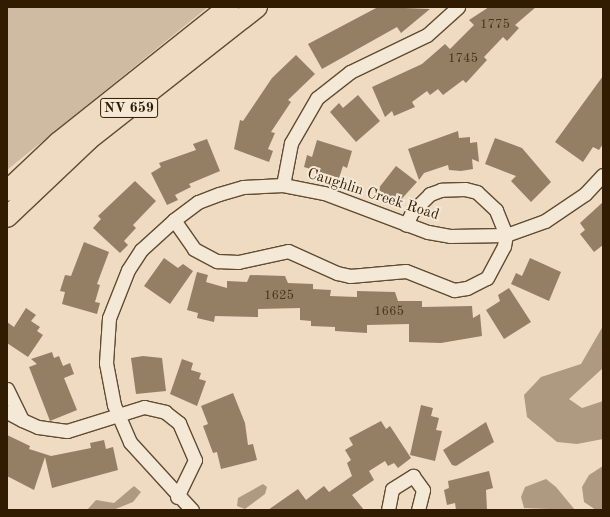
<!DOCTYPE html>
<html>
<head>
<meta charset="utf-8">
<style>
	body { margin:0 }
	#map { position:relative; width:610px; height:517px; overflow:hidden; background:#eedbc2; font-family:"Old Standard TT",serif }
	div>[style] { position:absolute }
	.green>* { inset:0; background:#cebba1 }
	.water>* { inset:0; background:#ae9a80 }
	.building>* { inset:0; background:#947f65 }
	.roads { filter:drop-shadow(1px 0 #614c31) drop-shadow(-1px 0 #614c31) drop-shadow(0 1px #614c31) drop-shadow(0 -1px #614c31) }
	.street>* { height:13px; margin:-6.5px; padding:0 6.5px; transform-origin:6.5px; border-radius:6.5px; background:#f4e8d7 }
	.primary>* { height:20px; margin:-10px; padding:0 10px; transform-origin:10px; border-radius:10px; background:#eedbc2 }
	span { translate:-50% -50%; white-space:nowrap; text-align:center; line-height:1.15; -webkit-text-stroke:4px #f4e8d7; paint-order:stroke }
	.number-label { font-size:13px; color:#4a351a }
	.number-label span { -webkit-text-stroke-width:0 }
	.shield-label span { padding:1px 3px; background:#f4e8d7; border:1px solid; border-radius:3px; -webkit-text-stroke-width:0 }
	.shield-label { font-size:14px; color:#321c01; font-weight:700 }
	.street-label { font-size:15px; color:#321c01 }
	.frame { position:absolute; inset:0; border:8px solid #321c01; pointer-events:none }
</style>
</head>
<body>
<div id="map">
	<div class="green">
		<div style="clip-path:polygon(7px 7px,208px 7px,7px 170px)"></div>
	</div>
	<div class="water">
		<div style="clip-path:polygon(603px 326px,603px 368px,569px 399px,582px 408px,603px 401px,603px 439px,577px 444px,557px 442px,527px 417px,524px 395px,541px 377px,581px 364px)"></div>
		<div style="clip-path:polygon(603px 466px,603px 510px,596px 510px,584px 502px,582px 487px,589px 475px)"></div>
		<div style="clip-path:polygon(546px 479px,556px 487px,575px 510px,524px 508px,521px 497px,525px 487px)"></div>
		<div style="clip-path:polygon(263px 484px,267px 487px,265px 494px,245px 509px,237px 506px,238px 498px)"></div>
		<div style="clip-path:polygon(134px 486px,141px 492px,133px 502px,113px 510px,87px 510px,96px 500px,114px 503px)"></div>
	</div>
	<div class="building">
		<div style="clip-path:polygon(378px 7px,430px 9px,401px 33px,397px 27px,322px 69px,308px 44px)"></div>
		<div style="clip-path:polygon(489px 7px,536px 7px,515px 25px,519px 28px,507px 41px,503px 37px,484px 57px,487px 60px,466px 83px,463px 80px,443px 95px,438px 89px,430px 95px,427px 91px,412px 102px,415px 107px,394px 116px,392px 111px,385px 117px,372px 87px,422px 64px,445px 44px,450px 49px,474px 25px,469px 20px)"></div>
		<div style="clip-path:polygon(296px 55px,315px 74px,288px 100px,291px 102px,271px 132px,275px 133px,268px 149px,273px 151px,269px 162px,234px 149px,240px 120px,243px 121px,272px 78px)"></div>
		<div style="clip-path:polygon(603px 76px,603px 144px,599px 150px,593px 147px,583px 162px,555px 142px)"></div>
		<div style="clip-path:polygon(358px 95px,380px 121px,356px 142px,330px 112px,339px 103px,343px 108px)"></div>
		<div style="clip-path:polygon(458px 131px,459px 138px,470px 137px,470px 143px,477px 142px,479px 162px,472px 159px,473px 169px,461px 171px,449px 170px,448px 165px,424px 173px,419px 180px,408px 149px)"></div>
		<div style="clip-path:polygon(495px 138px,522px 148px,551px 182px,531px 202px,511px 181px,516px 176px,485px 164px)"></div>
		<div style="clip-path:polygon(207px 139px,220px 171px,189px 184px,191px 187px,175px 195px,178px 200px,167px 205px,151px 173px,161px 167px,159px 163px,196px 150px,193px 144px)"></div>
		<div style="clip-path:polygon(317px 140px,352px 151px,347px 168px,343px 166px,339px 178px,304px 167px,307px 155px,312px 157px)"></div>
		<div style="clip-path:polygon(396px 166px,417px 182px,397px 204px,378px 189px)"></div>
		<div style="clip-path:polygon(135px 181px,156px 201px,133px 225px,136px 228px,124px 241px,128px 245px,120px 253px,93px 228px,101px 219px,98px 216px)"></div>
		<div style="clip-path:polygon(603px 202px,603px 245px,594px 252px,580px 234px,585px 230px,580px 223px)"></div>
		<div style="clip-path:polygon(84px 242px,109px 252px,97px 284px,100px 285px,95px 302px,100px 303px,97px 314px,62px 304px,65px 292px,60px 291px,65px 275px,71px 276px)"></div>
		<div style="clip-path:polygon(164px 258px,178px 268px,183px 264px,193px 271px,170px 304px,144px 286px)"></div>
		<div style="clip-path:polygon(530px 258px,561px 272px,549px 301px,511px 284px,516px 273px,522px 276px)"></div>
		<div style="clip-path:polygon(197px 272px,208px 275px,206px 282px,227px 288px,227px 281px,247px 282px,250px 275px,285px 276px,288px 283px,313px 284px,313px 289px,331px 290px,330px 296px,357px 297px,357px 291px,395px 292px,398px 301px,422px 301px,422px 307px,472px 306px,473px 318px,480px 314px,482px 336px,441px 343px,409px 342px,409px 324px,367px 325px,367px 333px,335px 331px,335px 327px,311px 326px,311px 321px,300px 320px,300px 308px,258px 309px,258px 317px,215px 316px,214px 322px,197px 318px,198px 313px,187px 310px)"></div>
		<div style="clip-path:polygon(509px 288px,531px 322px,504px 339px,486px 310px,500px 301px,498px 295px)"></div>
		<div style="clip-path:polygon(26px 308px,36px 315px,31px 321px,40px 327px,37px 331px,43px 335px,28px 357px,7px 343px,7px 322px,14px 327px)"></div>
		<div style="clip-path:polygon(52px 352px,54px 358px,59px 356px,63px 366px,70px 363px,74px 374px,64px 378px,77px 410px,50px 421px,29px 367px,37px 364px,31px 359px)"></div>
		<div style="clip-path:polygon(143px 356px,162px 358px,166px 391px,136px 394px,131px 358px)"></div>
		<div style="clip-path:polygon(182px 359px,193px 363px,191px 370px,201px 373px,199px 379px,206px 381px,197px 406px,170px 394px)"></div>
		<div style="clip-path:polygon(233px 393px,245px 423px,248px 445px,253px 444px,257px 460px,221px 469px,217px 452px,213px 453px,203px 426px,208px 424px,201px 406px)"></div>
		<div style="clip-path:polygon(421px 405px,433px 408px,431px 416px,439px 418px,436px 430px,442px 431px,435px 461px,410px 455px)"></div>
		<div style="clip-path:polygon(381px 421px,386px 429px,390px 426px,411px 458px,398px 468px,394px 463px,388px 466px,385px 461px,369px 471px,374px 480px,352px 495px,364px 510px,268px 510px,298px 489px,306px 500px,324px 486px,329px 492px,352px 476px,347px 463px,351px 460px,345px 450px,353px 445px,349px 438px)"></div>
		<div style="clip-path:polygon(486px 422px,494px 442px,456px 466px,452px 465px,443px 450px)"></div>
		<div style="clip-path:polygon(7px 435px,30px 446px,29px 449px,51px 456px,91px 448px,90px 443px,104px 440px,106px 449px,113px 447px,118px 470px,52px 488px,45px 457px,34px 490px,7px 476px)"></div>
		<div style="clip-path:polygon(489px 471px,493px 488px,486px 490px,487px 510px,456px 510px,455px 503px,447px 505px,444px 490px,449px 488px,448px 481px)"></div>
	</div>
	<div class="roads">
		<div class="street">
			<div style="left:283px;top:185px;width:43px;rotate:-79.2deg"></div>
			<div style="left:291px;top:143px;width:52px;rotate:-60deg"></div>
			<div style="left:317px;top:98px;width:42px;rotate:-38.2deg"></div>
			<div style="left:350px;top:72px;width:85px;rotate:-25.7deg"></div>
			<div style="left:427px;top:35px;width:42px;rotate:-42.1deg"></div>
			<div style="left:174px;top:220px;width:35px;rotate:55deg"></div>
			<div style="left:194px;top:249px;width:26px;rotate:28deg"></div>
			<div style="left:217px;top:261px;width:21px;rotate:3deg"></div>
			<div style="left:238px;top:262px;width:51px;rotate:-12.4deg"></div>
			<div style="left:288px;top:251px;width:54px;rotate:24.2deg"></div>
			<div style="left:337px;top:273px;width:13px;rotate:13deg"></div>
			<div style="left:350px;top:276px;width:56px;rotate:-5.1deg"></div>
			<div style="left:406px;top:271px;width:52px;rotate:21.6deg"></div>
			<div style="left:454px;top:290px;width:13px;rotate:-9deg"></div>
			<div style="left:467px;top:288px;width:22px;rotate:-27deg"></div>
			<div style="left:487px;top:278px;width:36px;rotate:-62deg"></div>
			<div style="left:504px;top:246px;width:11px;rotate:-80deg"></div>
			<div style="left:506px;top:235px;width:27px;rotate:-112deg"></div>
			<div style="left:496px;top:210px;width:26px;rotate:-137deg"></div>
			<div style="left:477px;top:192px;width:12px;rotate:-166deg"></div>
			<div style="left:465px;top:189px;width:24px;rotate:178deg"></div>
			<div style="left:441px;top:190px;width:12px;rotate:160deg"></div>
			<div style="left:430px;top:194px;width:25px;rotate:135deg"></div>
			<div style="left:412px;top:212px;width:14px;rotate:115deg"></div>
			<div style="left:7px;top:389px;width:34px;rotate:64deg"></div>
			<div style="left:22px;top:420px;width:17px;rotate:-152deg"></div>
			<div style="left:22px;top:420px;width:17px;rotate:24deg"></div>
			<div style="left:38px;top:427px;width:29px;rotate:8deg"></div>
			<div style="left:67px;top:431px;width:81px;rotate:-17.3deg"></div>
			<div style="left:144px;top:407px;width:22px;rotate:13deg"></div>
			<div style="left:165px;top:412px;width:18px;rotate:38deg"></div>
			<div style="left:179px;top:423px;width:40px;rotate:66.6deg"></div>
			<div style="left:195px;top:460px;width:41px;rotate:115.9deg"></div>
			<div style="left:192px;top:510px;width:92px;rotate:-132.4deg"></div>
			<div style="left:130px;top:442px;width:40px;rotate:-113.4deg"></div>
			<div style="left:114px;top:405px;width:43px;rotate:-100.8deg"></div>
			<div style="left:106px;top:363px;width:45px;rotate:-86.2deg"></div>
			<div style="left:109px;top:318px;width:52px;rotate:-68.4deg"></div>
			<div style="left:128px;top:270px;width:24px;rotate:-57deg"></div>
			<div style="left:141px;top:250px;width:45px;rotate:-42.3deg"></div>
			<div style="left:174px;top:220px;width:30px;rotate:-37deg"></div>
			<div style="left:198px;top:202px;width:22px;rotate:-21deg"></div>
			<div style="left:219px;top:194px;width:25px;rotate:-16deg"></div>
			<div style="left:243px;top:187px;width:40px;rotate:-2.9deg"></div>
			<div style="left:283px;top:185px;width:42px;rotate:11deg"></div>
			<div style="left:324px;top:193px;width:111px;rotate:20.6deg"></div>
			<div style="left:428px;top:232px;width:22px;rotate:10deg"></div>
			<div style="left:450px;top:236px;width:56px;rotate:-1deg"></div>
			<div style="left:506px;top:235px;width:41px;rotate:-19.7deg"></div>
			<div style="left:545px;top:221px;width:48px;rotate:-34deg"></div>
			<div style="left:585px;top:194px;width:26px;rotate:-47deg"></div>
			<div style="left:388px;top:510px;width:21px;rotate:-79deg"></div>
			<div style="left:392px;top:489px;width:25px;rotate:-32deg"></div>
			<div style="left:413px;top:476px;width:17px;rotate:54deg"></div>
			<div style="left:423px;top:490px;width:21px;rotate:104deg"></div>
		</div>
		<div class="primary">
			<div style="left:7px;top:191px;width:71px;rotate:-43.3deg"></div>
			<div style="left:59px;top:142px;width:217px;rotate:-38.5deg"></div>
			<div style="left:7px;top:217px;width:112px;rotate:-43.5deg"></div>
			<div style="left:88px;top:140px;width:215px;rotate:-38.2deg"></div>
		</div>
	</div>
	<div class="number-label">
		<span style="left:495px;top:25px">1775</span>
		<span style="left:463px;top:59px">1745</span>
		<span style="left:279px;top:296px">1625</span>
		<span style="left:389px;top:312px">1665</span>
	</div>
	<div class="shield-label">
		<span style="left:129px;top:108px">NV 659</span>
	</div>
	<div class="street-label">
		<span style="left:373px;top:195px;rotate:18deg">Caughlin Creek Road</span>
	</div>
	<div class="frame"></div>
</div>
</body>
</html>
